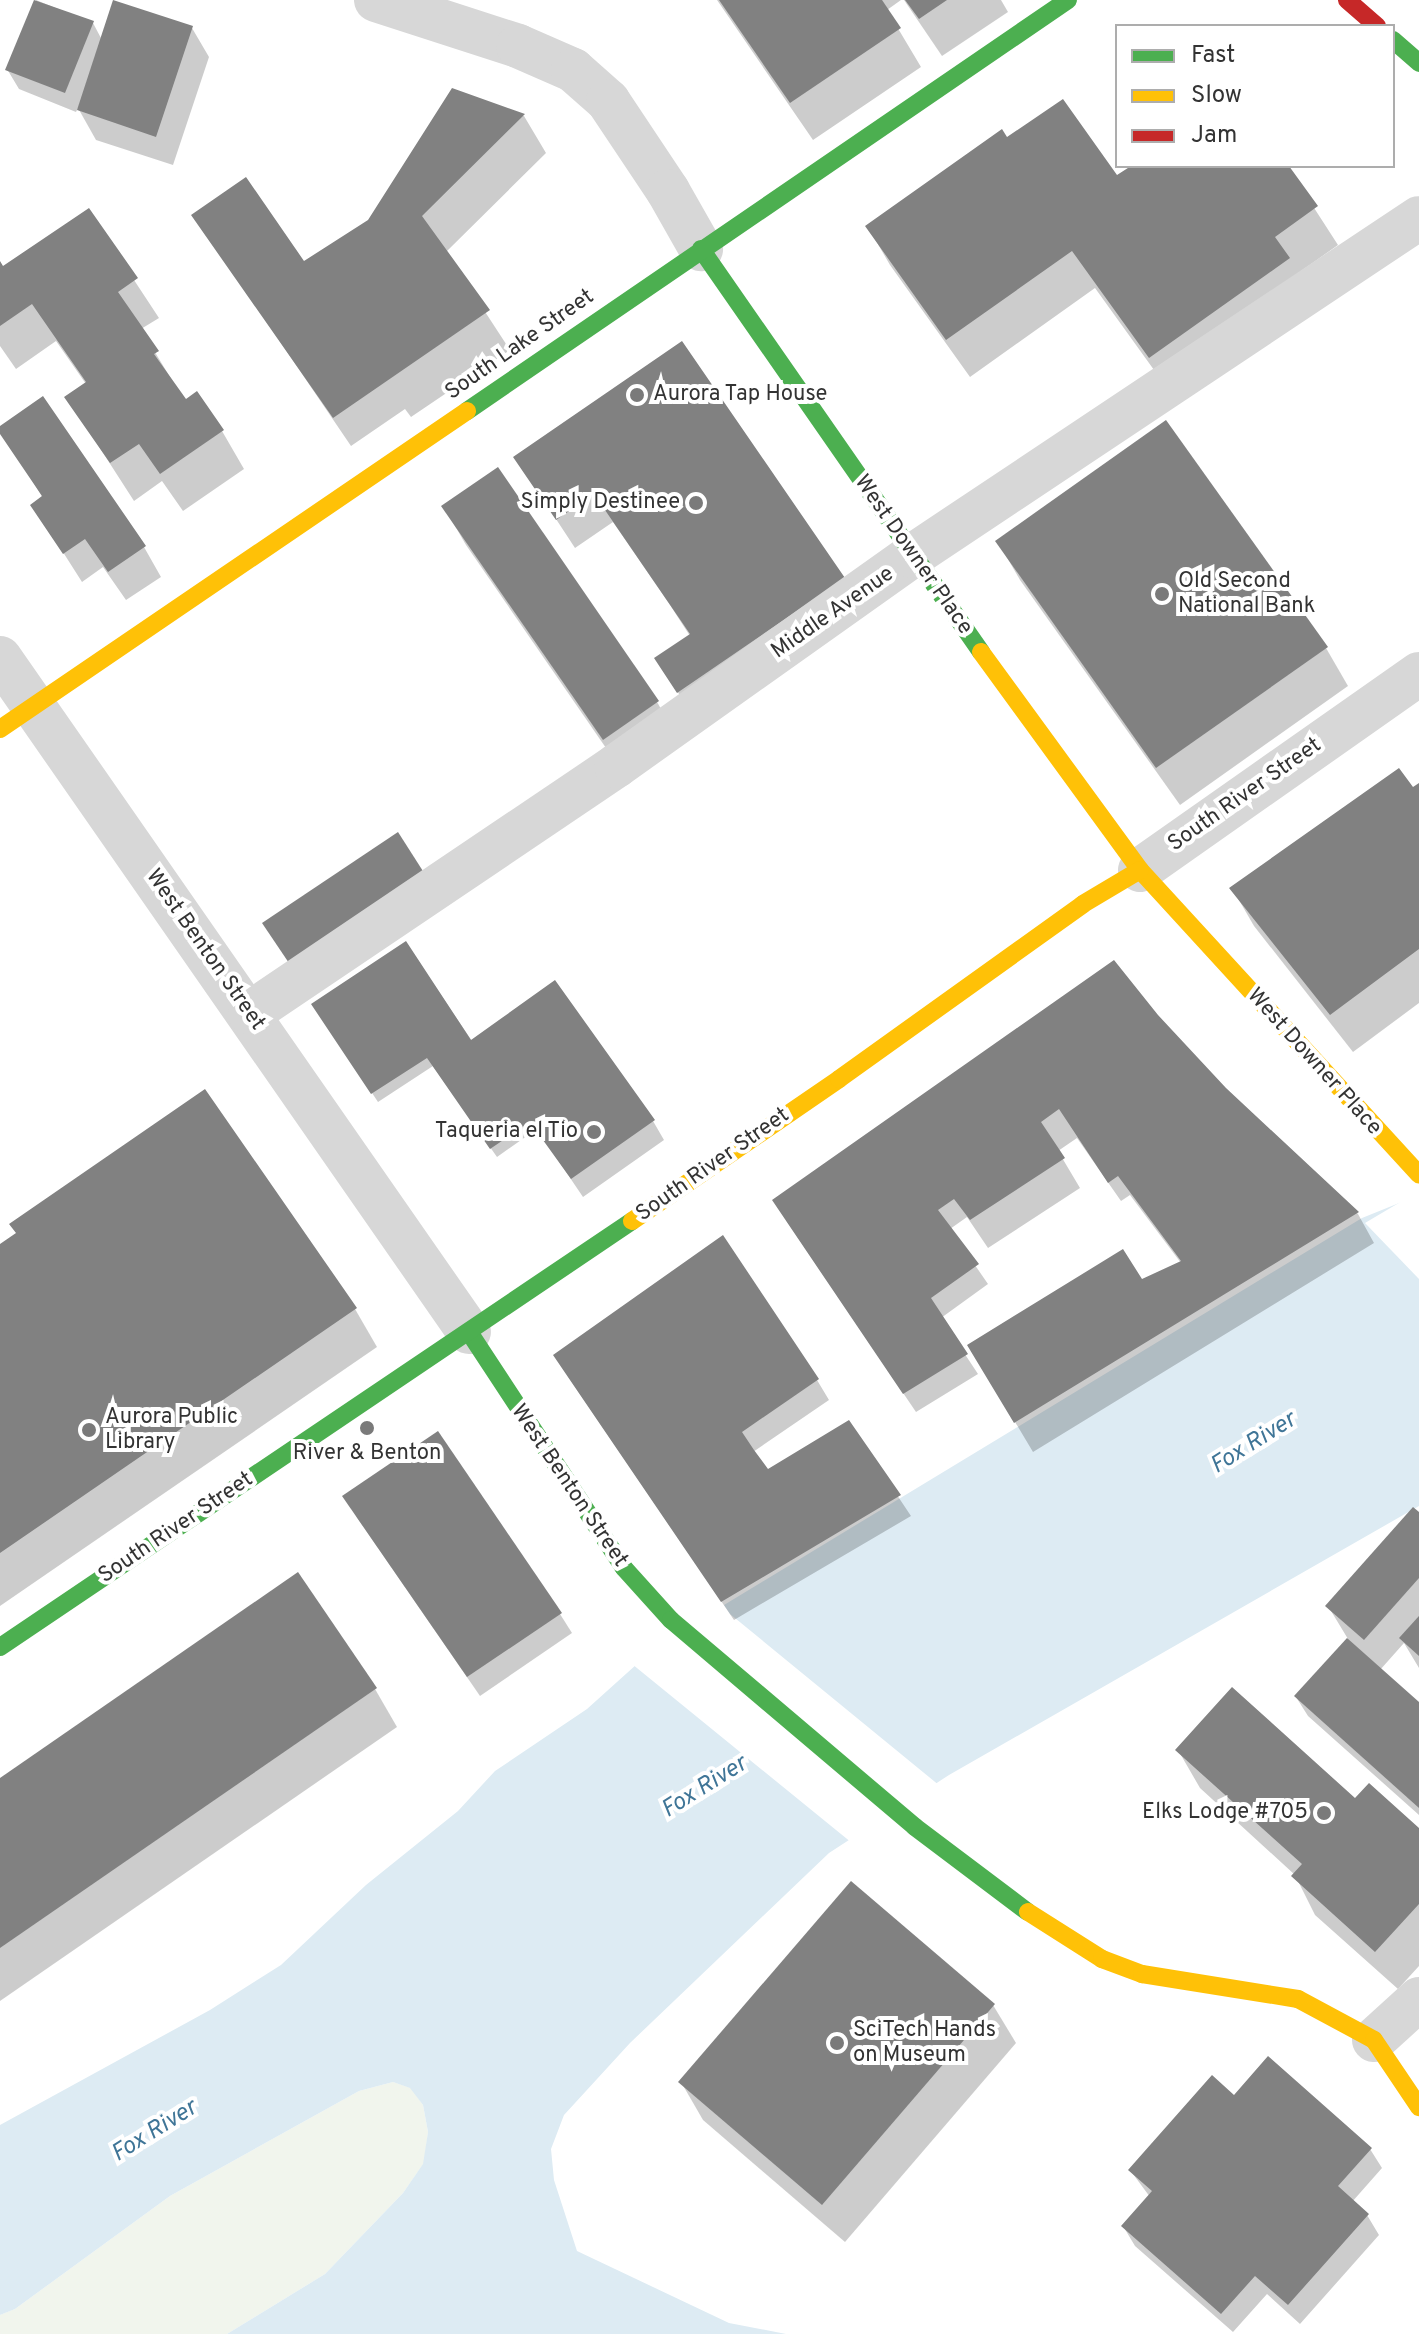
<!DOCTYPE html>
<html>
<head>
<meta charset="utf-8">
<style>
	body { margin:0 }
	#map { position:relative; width:1419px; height:2334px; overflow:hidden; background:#fff; font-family:Overpass,sans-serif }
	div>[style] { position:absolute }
	.green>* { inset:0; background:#f1f5ed }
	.water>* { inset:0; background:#ddebf3 }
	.pier>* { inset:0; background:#fff }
	.shadow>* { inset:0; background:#0003 }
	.building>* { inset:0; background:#818181 }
	.street>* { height:44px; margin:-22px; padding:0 22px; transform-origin:22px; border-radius:22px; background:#d7d7d7 }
	.fast>* { height:18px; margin:-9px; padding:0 9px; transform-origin:9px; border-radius:9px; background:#4caf50 }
	.slow>* { height:18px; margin:-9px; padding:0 9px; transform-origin:9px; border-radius:9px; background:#ffc107 }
	.jam>* { height:18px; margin:-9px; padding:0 9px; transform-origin:9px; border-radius:9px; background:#c62828 }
	.dots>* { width:22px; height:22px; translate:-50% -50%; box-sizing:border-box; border:4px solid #fff; border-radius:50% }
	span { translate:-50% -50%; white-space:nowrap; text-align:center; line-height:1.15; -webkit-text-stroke:8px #fff; paint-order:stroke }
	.street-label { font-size:22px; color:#333 }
	.poi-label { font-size:22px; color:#333 }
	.left { translate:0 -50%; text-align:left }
	.right { translate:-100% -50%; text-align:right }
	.water-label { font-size:24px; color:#3f7597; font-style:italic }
	.legend { position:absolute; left:1115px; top:24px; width:280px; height:144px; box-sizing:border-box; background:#fff; border:2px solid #adadad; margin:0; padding:10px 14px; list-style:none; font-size:24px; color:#333 }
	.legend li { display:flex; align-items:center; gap:16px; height:40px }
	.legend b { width:40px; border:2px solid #adadad }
</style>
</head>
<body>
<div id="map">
	<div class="green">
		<div style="clip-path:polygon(393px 2082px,411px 2088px,423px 2105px,428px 2132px,424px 2163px,403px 2193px,325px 2274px,227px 2334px,0 2334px,0 2315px,15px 2309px,170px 2196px,359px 2091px)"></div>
	</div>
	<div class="water">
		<div style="clip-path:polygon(1419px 1195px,1419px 1506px,949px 1775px,829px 1853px,630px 2043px,564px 2115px,551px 2149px,554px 2180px,577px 2251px,729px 2323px,786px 2334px,227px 2334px,325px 2274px,403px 2193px,423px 2164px,428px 2132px,423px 2105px,410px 2088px,393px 2082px,359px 2091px,170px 2196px,15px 2309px,0 2315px,0 2125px,210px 2010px,281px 1965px,366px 1885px,458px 1811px,495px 1771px,587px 1709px,647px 1655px,697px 1629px,724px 1605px,1362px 1218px)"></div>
	</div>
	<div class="pier">
		<div style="clip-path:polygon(1419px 1191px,1419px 1279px,1365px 1223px)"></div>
		<div style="clip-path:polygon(722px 1602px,730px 1614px,940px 1786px,852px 1843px,632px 1664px,645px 1651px,695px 1626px)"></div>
	</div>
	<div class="shadow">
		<div style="clip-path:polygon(36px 0,93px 23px,102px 40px,192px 28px,209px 57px,173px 165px,96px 140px,78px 108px,76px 112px,19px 89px,7px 69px)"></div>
		<div style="clip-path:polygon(717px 0,901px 0,887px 10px,921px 67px,813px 140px)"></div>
		<div style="clip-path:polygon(904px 0,1001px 0,1008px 12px,942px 56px)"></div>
		<div style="clip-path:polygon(453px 90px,524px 116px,546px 153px,446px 252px,510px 350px,411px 417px,405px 409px,351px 446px,194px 215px,308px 270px,369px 221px)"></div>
		<div style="clip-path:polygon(1007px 140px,1117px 178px,1134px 166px,1287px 166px,1338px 245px,1297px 274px,1172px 395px,1095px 288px,970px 377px,890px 265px,868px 227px)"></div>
		<div style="clip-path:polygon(88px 210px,159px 318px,141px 329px,185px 402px,222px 431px,244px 469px,183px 511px,162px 481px,134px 501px,67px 397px,86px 384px,56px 341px,16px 369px,0 346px,0 265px,3px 269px)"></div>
		<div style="clip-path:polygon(0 428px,144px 547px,161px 577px,126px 600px,103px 567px,82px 582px,33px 505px,43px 498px)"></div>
		<div style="clip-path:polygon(516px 458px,844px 579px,696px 721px,657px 659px,690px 636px,670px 605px,613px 522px,575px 548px)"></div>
		<div style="clip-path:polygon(444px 507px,657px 702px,679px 740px,626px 777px,466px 545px)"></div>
		<div style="clip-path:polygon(998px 542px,1326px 648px,1348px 686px,1180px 805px,1020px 580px)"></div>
		<div style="clip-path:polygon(1419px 786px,1419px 1003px,1353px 1052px,1254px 926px,1232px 888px)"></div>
		<div style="clip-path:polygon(406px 943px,472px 1041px,653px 1121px,664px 1140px,583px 1197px,522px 1107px,534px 1131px,497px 1157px,433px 1066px,378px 1102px,319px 1013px)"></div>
		<div style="clip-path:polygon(1156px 1017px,1225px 1089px,1358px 1214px,1374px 1243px,1033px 1452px,987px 1375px,1141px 1281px,1181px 1263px,1130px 1195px,1121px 1201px,1077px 1138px,1058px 1151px,1080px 1188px,988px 1248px,967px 1217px,950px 1229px,988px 1284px,941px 1318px,978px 1374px,916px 1412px,786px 1220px)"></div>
		<div style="clip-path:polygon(0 1246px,355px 1309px,377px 1347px,0 1606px)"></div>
		<div style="clip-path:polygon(567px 1375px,817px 1380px,829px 1400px,753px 1452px,767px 1471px,849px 1423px,911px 1516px,734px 1620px)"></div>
		<div style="clip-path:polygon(1419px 1515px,1419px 1668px,1404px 1643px,1380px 1670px,1419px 1705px,1419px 1815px,1308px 1716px,1296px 1697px,1348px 1639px,1328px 1606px)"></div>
		<div style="clip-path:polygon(356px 1516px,560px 1614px,572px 1633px,480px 1696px)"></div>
		<div style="clip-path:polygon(375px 1689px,397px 1727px,0 2001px,0 1781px)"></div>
		<div style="clip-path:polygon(1178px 1750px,1355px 1801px,1419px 1831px,1419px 1966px,1398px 1989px,1315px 1915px,1295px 1875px,1200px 1788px)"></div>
		<div style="clip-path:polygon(993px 2005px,1016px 2043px,845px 2242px,703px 2120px,681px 2082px)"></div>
		<div style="clip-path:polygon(1234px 2097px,1370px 2149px,1382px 2168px,1352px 2202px,1367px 2215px,1379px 2235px,1300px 2324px,1267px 2294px,1233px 2332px,1135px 2246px,1123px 2226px,1150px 2197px,1130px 2170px)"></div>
	</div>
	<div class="building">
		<div style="clip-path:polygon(34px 0,94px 21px,65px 93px,5px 70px)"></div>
		<div style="clip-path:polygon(113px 0,193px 26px,156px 137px,77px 110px)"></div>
		<div style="clip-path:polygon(719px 0,882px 0,901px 28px,790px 103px)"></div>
		<div style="clip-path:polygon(905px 0,947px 0,919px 19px)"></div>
		<div style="clip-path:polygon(452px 88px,525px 114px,422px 216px,490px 310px,333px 418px,191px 215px,246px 177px,304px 261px,368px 220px)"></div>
		<div style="clip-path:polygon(1063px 99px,1117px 175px,1131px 166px,1289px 166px,1318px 206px,1275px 237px,1290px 258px,1149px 358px,1072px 251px,946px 340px,865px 226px,1002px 129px,1007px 137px)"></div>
		<div style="clip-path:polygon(89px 208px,138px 278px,118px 292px,159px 351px,154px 354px,186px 399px,197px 391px,224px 430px,160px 474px,139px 444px,110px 463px,64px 397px,86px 382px,32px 304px,0 326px,0 261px,3px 266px)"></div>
		<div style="clip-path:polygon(682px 341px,845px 578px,677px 693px,654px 658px,690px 634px,594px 494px,556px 520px,513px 457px)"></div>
		<div style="clip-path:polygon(43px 396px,146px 546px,108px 572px,85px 539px,63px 554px,30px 505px,42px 496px,0 434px,0 426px)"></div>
		<div style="clip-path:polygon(1166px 420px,1328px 647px,1156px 768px,995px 541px)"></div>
		<div style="clip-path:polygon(498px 467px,659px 701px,603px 740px,441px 506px)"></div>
		<div style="clip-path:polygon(1399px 768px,1413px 787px,1419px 783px,1419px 949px,1330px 1015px,1229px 888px)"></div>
		<div style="clip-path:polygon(398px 832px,428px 879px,293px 969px,262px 923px)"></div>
		<div style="clip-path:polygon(406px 941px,471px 1040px,555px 980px,655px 1120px,571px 1179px,530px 1122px,490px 1149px,427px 1058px,371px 1094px,311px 1004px)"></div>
		<div style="clip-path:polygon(1114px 960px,1158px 1015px,1226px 1088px,1359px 1212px,1014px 1423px,967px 1345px,1123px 1249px,1142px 1279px,1181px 1261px,1118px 1176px,1108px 1183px,1059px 1109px,1041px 1122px,1065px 1158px,970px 1220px,954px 1199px,938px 1210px,979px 1264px,931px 1298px,968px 1354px,903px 1394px,772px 1200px)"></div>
		<div style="clip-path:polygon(205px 1089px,357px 1308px,0 1553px,0 1244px,16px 1233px,9px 1224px)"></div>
		<div style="clip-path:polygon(723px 1235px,819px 1379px,742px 1432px,754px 1450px,768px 1469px,849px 1420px,901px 1495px,721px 1602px,553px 1355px)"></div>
		<div style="clip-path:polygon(438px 1431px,562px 1613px,467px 1677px,342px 1496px)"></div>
		<div style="clip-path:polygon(1413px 1507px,1419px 1512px,1419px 1578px,1364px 1640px,1325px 1606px)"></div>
		<div style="clip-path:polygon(298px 1572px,377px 1688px,0 1948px,0 1778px)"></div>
		<div style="clip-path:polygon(1419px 1616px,1419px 1656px,1399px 1638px)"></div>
		<div style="clip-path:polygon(1347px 1638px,1419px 1702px,1419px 1808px,1294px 1696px)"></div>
		<div style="clip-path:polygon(1232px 1687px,1355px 1798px,1369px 1783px,1419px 1828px,1419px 1904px,1375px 1952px,1291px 1876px,1302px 1864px,1175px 1750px)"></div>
		<div style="clip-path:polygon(851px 1881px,995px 2004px,822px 2205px,678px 2082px)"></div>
		<div style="clip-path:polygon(1268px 2056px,1372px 2148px,1338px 2186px,1369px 2214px,1288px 2305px,1255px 2276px,1221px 2314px,1121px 2226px,1152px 2191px,1128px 2170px,1212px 2075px,1234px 2095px)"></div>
	</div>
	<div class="street">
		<div style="left:376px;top:0;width:149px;rotate:17.9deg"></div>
		<div style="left:518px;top:46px;width:60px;rotate:23.6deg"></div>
		<div style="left:573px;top:70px;width:47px;rotate:41.5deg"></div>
		<div style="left:608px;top:101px;width:108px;rotate:56.3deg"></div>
		<div style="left:668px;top:191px;width:67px;rotate:60.4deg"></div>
		<div style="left:0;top:658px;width:821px;rotate:55.17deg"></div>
		<div style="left:1140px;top:870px;width:341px;rotate:-35.1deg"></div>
		<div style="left:250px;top:1013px;width:442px;rotate:-34deg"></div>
		<div style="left:616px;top:766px;width:363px;rotate:-35.4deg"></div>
		<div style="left:912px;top:556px;width:609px;rotate:-33.69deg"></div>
		<div style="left:1374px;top:2040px;width:61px;rotate:-42.3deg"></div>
	</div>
	<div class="fast">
		<div style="left:1393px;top:40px;width:35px;rotate:41deg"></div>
		<div style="left:701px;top:249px;width:491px;rotate:55.2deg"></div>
		<div style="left:467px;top:411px;width:728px;rotate:-34.37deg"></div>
		<div style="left:469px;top:1332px;width:282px;rotate:56.7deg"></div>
		<div style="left:624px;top:1568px;width:70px;rotate:47.9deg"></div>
		<div style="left:671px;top:1620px;width:320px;rotate:40.3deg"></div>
		<div style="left:915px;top:1827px;width:141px;rotate:37deg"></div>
		<div style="left:0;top:1647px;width:762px;rotate:-33.98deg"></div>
	</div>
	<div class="slow">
		<div style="left:981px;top:652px;width:270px;rotate:53.9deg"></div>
		<div style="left:1140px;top:870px;width:413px;rotate:47.5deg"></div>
		<div style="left:0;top:729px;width:565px;rotate:-34.25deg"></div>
		<div style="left:632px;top:1221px;width:251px;rotate:-34.4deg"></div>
		<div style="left:839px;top:1079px;width:300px;rotate:-35.6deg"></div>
		<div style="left:1083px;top:904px;width:66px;rotate:-30.8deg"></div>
		<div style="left:1028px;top:1912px;width:88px;rotate:32.4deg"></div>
		<div style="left:1102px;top:1959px;width:43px;rotate:20.6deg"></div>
		<div style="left:1142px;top:1974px;width:158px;rotate:9.1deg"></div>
		<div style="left:1298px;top:1999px;width:86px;rotate:28.3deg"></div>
		<div style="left:1374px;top:2040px;width:81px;rotate:56.1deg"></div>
	</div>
	<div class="jam">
		<div style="left:1347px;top:0;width:40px;rotate:41deg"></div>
	</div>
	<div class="dots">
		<div style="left:637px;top:395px;background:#7a7a7a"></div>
		<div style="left:696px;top:503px;background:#7a7a7a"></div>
		<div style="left:1162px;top:594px;background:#7a7a7a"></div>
		<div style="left:594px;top:1132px;background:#7a7a7a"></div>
		<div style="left:367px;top:1428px;background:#7a7a7a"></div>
		<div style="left:89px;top:1430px;background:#7a7a7a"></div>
		<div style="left:1324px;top:1813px;background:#7a7a7a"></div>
		<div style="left:837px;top:2043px;background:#7a7a7a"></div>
	</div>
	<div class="street-label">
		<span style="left:520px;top:345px;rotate:-35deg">South Lake Street</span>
		<span style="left:913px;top:555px;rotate:55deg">West Downer Place</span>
		<span style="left:833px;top:613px;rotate:-35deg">Middle Avenue</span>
		<span style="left:1245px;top:795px;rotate:-35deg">South River Street</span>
		<span style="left:205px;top:950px;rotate:55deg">West Benton Street</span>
		<span style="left:1314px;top:1062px;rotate:48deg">West Downer Place</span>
		<span style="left:713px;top:1165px;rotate:-35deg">South River Street</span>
		<span style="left:569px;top:1486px;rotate:56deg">West Benton Street</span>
		<span style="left:176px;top:1528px;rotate:-34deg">South River Street</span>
	</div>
	<div class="poi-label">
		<span class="left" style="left:653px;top:395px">Aurora Tap House</span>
		<span class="right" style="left:680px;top:503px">Simply Destinee</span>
		<span class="left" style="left:1178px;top:594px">Old Second<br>National Bank</span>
		<span class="right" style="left:578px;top:1132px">Taqueria el Tio</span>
		<span class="left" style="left:105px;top:1430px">Aurora Public<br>Library</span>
		<span style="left:367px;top:1454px">River &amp; Benton</span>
		<span class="right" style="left:1308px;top:1813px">Elks Lodge #705</span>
		<span class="left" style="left:853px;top:2043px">SciTech Hands<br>on Museum</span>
	</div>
	<div class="water-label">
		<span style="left:1254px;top:1444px;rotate:-32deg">Fox River</span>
		<span style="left:705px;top:1788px;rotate:-32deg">Fox River</span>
		<span style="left:155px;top:2132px;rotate:-32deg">Fox River</span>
	</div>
	<ul class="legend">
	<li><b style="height:10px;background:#4caf50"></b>Fast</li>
	<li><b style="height:10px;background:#ffc107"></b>Slow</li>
	<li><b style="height:10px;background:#c62828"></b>Jam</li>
	</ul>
</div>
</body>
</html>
